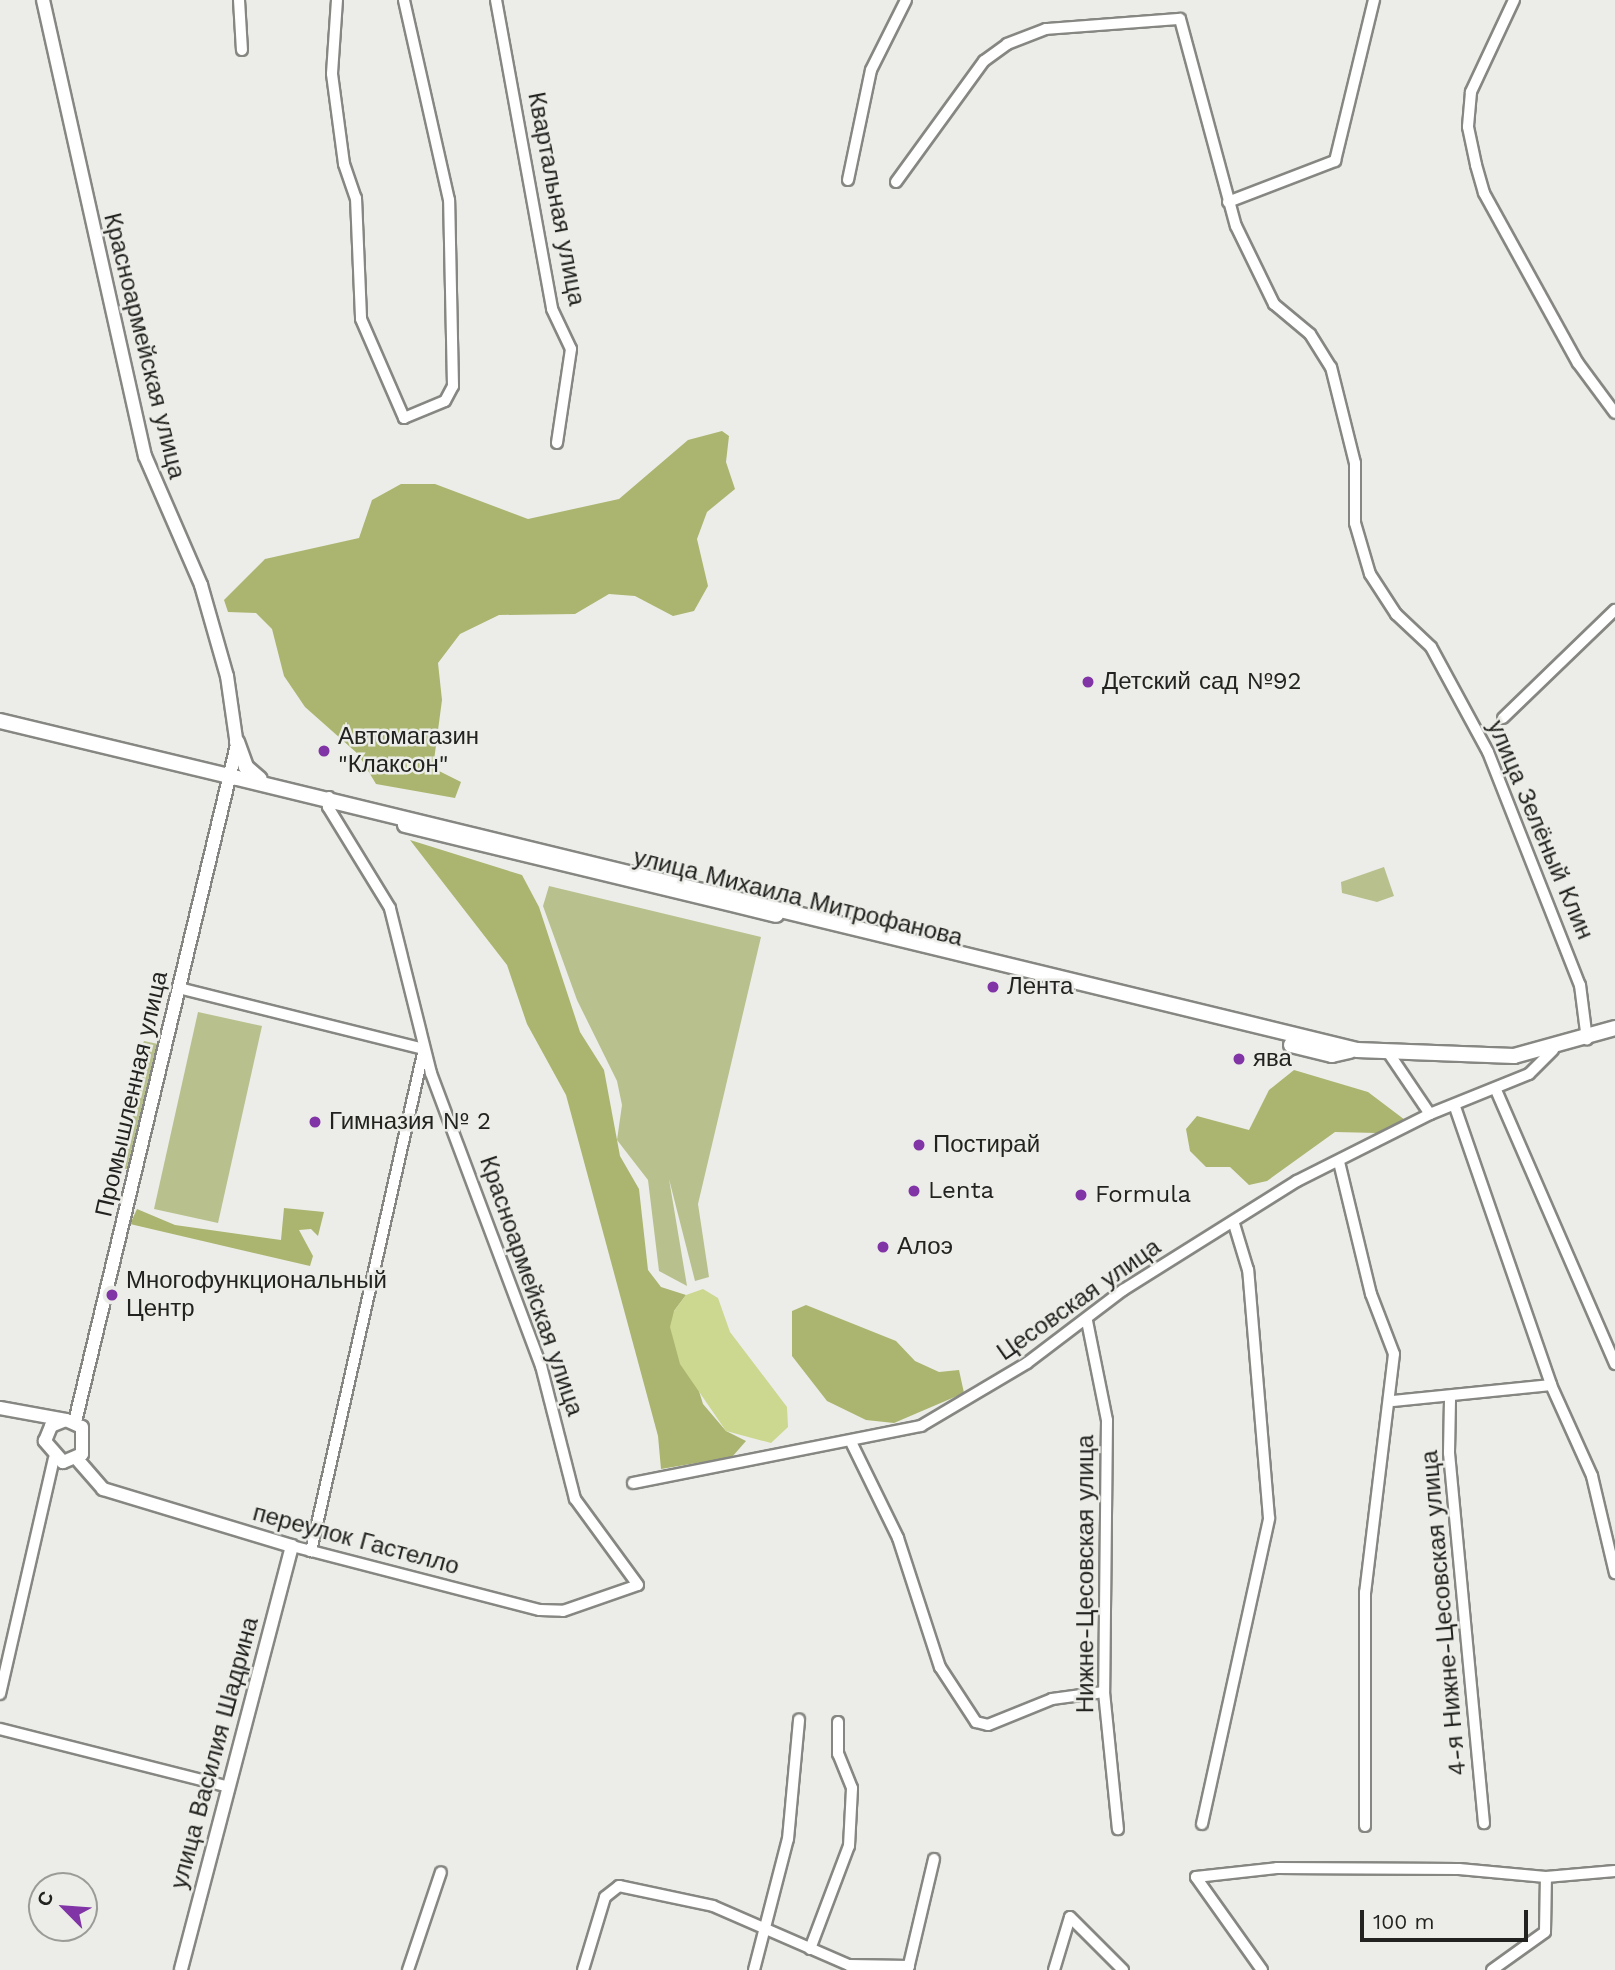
<!DOCTYPE html>
<html>
<head>
<meta charset="utf-8">
<style>
	body { margin:0 }
	#map { position:relative; width:1615px; height:1970px; overflow:hidden; background:#ecede8; font-family:"Work Sans",sans-serif }
	div>[style] { position:absolute }
	.green>* { inset:0; background:#b8c08d }
	.forest>* { inset:0; background:#abb56f }
	.water>* { inset:0; background:#ccd78f }
	.roads { filter:drop-shadow(2px 0 #868782) drop-shadow(-2px 0 #868782) drop-shadow(0 2px #868782) drop-shadow(0 -2px #868782) }
	.minor>* { height:10px; margin:-5px; padding:0 5px; transform-origin:5px; border-radius:5px; background:#fff }
	.tertiary>* { height:12px; margin:-6px; padding:0 6px; transform-origin:6px; border-radius:6px; background:#fff }
	.secondary>* { height:14px; margin:-7px; padding:0 7px; transform-origin:7px; border-radius:7px; background:#fff }
	.dots>* { width:19px; height:19px; translate:-50% -50%; box-sizing:border-box; border:4px solid #ecede8; border-radius:50% }
	span { translate:-50% -50%; white-space:nowrap; text-align:center; line-height:1.15; -webkit-text-stroke:5px #ecede8; paint-order:stroke }
	.street-label { font-size:24px; color:#222320 }
	.poi-label { font-size:24px; color:#222320 }
	.left { translate:0 -50%; text-align:left }
	.north { position:absolute; left:28px; top:1872px; width:70px; height:70px; box-sizing:border-box; background:#ecede8; border:2px solid #9b9c98; border-radius:50%; rotate:295deg; font-size:19px; font-weight:700; line-height:28px; text-align:center; color:#222320 }
	.north::after { content:''; display:block; margin:auto; width:24px; height:32px; background:#8134a5; clip-path:polygon(50% 0,100% 100%,50% 72%,0 100%) }
	.scale { position:absolute; left:1360px; top:1910px; width:168px; height:32px; box-sizing:border-box; border:4px solid #222320; border-top:0; padding-left:9px; font-size:21px; line-height:24px; white-space:nowrap; color:#222320; -webkit-text-stroke:5px #ecede8; paint-order:stroke }
</style>
</head>
<body>
<div id="map">
	<div class="green">
		<div style="clip-path:polygon(1384px 867px,1394px 896px,1377px 902px,1342px 893px,1341px 882px)"></div>
		<div style="clip-path:polygon(549px 886px,761px 937px,698px 1204px,709px 1277px,695px 1281px,669px 1179px,687px 1286px,659px 1271px,648px 1180px,617px 1140px,622px 1105px,617px 1081px,577px 1000px,543px 906px)"></div>
		<div style="clip-path:polygon(198px 1012px,262px 1026px,218px 1223px,154px 1209px)"></div>
		<div style="clip-path:polygon(144px 1041px,158px 1044px,127px 1169px,118px 1168px,113px 1159px,124px 1151px,148px 1055px,139px 1051px)"></div>
	</div>
	<div class="forest">
		<div style="clip-path:polygon(722px 431px,729px 436px,726px 462px,735px 489px,707px 512px,697px 539px,708px 586px,694px 611px,673px 616px,635px 596px,609px 594px,575px 614px,499px 615px,460px 634px,438px 663px,442px 700px,433px 768px,461px 782px,455px 798px,376px 784px,358px 754px,305px 707px,284px 676px,272px 629px,256px 613px,228px 612px,224px 600px,265px 559px,359px 538px,372px 500px,401px 484px,435px 484px,528px 519px,619px 499px,688px 440px)"></div>
		<div style="clip-path:polygon(410px 840px,522px 875px,539px 907px,580px 1032px,604px 1070px,620px 1156px,639px 1189px,648px 1270px,661px 1287px,686px 1295px,674px 1311px,703px 1404px,726px 1431px,746px 1441px,732px 1457px,661px 1469px,658px 1436px,566px 1095px,527px 1024px,507px 965px)"></div>
		<div style="clip-path:polygon(1294px 1070px,1368px 1092px,1405px 1120px,1377px 1133px,1335px 1132px,1267px 1181px,1249px 1185px,1230px 1167px,1206px 1167px,1190px 1151px,1186px 1129px,1197px 1116px,1249px 1130px,1269px 1090px)"></div>
		<div style="clip-path:polygon(284px 1208px,324px 1212px,318px 1236px,311px 1229px,299px 1230px,313px 1256px,310px 1266px,130px 1224px,137px 1209px,175px 1225px,281px 1240px)"></div>
		<div style="clip-path:polygon(806px 1305px,896px 1341px,915px 1361px,939px 1372px,959px 1370px,964px 1393px,894px 1423px,866px 1420px,827px 1401px,792px 1356px,792px 1311px)"></div>
	</div>
	<div class="water">
		<div style="clip-path:polygon(703px 1289px,718px 1298px,730px 1332px,787px 1407px,788px 1427px,771px 1443px,726px 1431px,680px 1364px,670px 1327px,674px 1311px,686px 1295px)"></div>
	</div>
	<div class="roads">
		<div class="minor">
			<div style="left:239px;top:0;width:50px;rotate:86.6deg"></div>
			<div style="left:337px;top:0;width:74px;rotate:93.9deg"></div>
			<div style="left:332px;top:74px;width:91px;rotate:82.4deg"></div>
			<div style="left:344px;top:164px;width:36px;rotate:71deg"></div>
			<div style="left:356px;top:198px;width:121px;rotate:87.6deg"></div>
			<div style="left:361px;top:319px;width:108px;rotate:66.5deg"></div>
			<div style="left:404px;top:418px;width:44px;rotate:-22.5deg"></div>
			<div style="left:445px;top:401px;width:17px;rotate:-62deg"></div>
			<div style="left:453px;top:386px;width:186px;rotate:-91.2deg"></div>
			<div style="left:449px;top:200px;width:205px;rotate:-102.7deg"></div>
			<div style="left:496px;top:0;width:314px;rotate:79.7deg"></div>
			<div style="left:552px;top:309px;width:44px;rotate:64.6deg"></div>
			<div style="left:571px;top:349px;width:95px;rotate:98.5deg"></div>
			<div style="left:1514px;top:0;width:102px;rotate:115.1deg"></div>
			<div style="left:1471px;top:92px;width:35px;rotate:95deg"></div>
			<div style="left:1468px;top:127px;width:39px;rotate:78deg"></div>
			<div style="left:1476px;top:165px;width:29px;rotate:74deg"></div>
			<div style="left:1484px;top:193px;width:194px;rotate:61.1deg"></div>
			<div style="left:1578px;top:363px;width:62px;rotate:53.5deg"></div>
			<div style="left:848px;top:180px;width:112px;rotate:-78.2deg"></div>
			<div style="left:871px;top:70px;width:78px;rotate:-63.4deg"></div>
			<div style="left:896px;top:182px;width:150px;rotate:-54deg"></div>
			<div style="left:984px;top:61px;width:29px;rotate:-36deg"></div>
			<div style="left:1007px;top:44px;width:42px;rotate:-21deg"></div>
			<div style="left:1046px;top:29px;width:134px;rotate:-4.3deg"></div>
			<div style="left:1180px;top:19px;width:214px;rotate:74.9deg"></div>
			<div style="left:1236px;top:226px;width:87px;rotate:64deg"></div>
			<div style="left:1274px;top:304px;width:47px;rotate:39.8deg"></div>
			<div style="left:1310px;top:334px;width:39px;rotate:58deg"></div>
			<div style="left:1331px;top:367px;width:99px;rotate:76deg"></div>
			<div style="left:1355px;top:463px;width:60px;rotate:90deg"></div>
			<div style="left:1355px;top:523px;width:53px;rotate:73.6deg"></div>
			<div style="left:1370px;top:574px;width:48px;rotate:57deg"></div>
			<div style="left:1396px;top:614px;width:48px;rotate:43.3deg"></div>
			<div style="left:1431px;top:647px;width:119px;rotate:61.5deg"></div>
			<div style="left:1488px;top:752px;width:251px;rotate:68.5deg"></div>
			<div style="left:1580px;top:985px;width:55px;rotate:82.7deg"></div>
			<div style="left:1228px;top:202px;width:115px;rotate:-21deg"></div>
			<div style="left:1335px;top:161px;width:166px;rotate:-76.4deg"></div>
			<div style="left:1503px;top:718px;width:156px;rotate:-44deg"></div>
			<div style="left:179px;top:988px;width:252px;rotate:14deg"></div>
			<div style="left:424px;top:1049px;width:515px;rotate:102.69deg"></div>
			<div style="left:1390px;top:1055px;width:71px;rotate:55.9deg"></div>
			<div style="left:1496px;top:1090px;width:299px;rotate:66.5deg"></div>
			<div style="left:1455px;top:1107px;width:294px;rotate:70.9deg"></div>
			<div style="left:1551px;top:1385px;width:100px;rotate:65.7deg"></div>
			<div style="left:1592px;top:1476px;width:100px;rotate:76.7deg"></div>
			<div style="left:1339px;top:1162px;width:136px;rotate:76.4deg"></div>
			<div style="left:1371px;top:1294px;width:64px;rotate:69deg"></div>
			<div style="left:1394px;top:1354px;width:240px;rotate:96.9deg"></div>
			<div style="left:1365px;top:1592px;width:234px;rotate:90deg"></div>
			<div style="left:1087px;top:1321px;width:101px;rotate:78.6deg"></div>
			<div style="left:1107px;top:1420px;width:272px;rotate:90.6deg"></div>
			<div style="left:1104px;top:1692px;width:138px;rotate:84.2deg"></div>
			<div style="left:1450px;top:1400px;width:53px;rotate:91.1deg"></div>
			<div style="left:1449px;top:1453px;width:372px;rotate:84.6deg"></div>
			<div style="left:1393px;top:1401px;width:159px;rotate:-5.8deg"></div>
			<div style="left:852px;top:1444px;width:105px;rotate:63.9deg"></div>
			<div style="left:898px;top:1538px;width:136px;rotate:72deg"></div>
			<div style="left:940px;top:1667px;width:66px;rotate:56.8deg"></div>
			<div style="left:976px;top:1722px;width:12px;rotate:14deg"></div>
			<div style="left:988px;top:1725px;width:69px;rotate:-22.1deg"></div>
			<div style="left:1052px;top:1699px;width:52px;rotate:-7.7deg"></div>
			<div style="left:633px;top:1483px;width:294px;rotate:-11.2deg"></div>
			<div style="left:921px;top:1426px;width:123px;rotate:-30.7deg"></div>
			<div style="left:1027px;top:1363px;width:121px;rotate:-37.2deg"></div>
			<div style="left:1123px;top:1290px;width:205px;rotate:-32.1deg"></div>
			<div style="left:1297px;top:1181px;width:149px;rotate:-26.7deg"></div>
			<div style="left:1430px;top:1114px;width:107px;rotate:-22deg"></div>
			<div style="left:1529px;top:1074px;width:34px;rotate:-45deg"></div>
			<div style="left:292px;top:1546px;width:256px;rotate:14.5deg"></div>
			<div style="left:540px;top:1610px;width:23px;rotate:2deg"></div>
			<div style="left:563px;top:1611px;width:79px;rotate:-19.1deg"></div>
			<div style="left:638px;top:1585px;width:107px;rotate:-126.2deg"></div>
			<div style="left:575px;top:1499px;width:137px;rotate:-104.3deg"></div>
			<div style="left:541px;top:1366px;width:313px;rotate:-110.6deg"></div>
			<div style="left:431px;top:1073px;width:170px;rotate:-104deg"></div>
			<div style="left:390px;top:908px;width:119px;rotate:-121.5deg"></div>
			<div style="left:328px;top:807px;width:10px;rotate:-84deg"></div>
			<div style="left:0;top:1694px;width:241px;rotate:-77.1deg"></div>
			<div style="left:0;top:1729px;width:233px;rotate:14.2deg"></div>
			<div style="left:1202px;top:1824px;width:313px;rotate:-77.6deg"></div>
			<div style="left:1269px;top:1518px;width:249px;rotate:-94.8deg"></div>
			<div style="left:1248px;top:1270px;width:48px;rotate:-106.9deg"></div>
			<div style="left:810px;top:1949px;width:110px;rotate:-69.3deg"></div>
			<div style="left:849px;top:1846px;width:58px;rotate:-87deg"></div>
			<div style="left:852px;top:1788px;width:37px;rotate:-112deg"></div>
			<div style="left:838px;top:1754px;width:32px;rotate:-90deg"></div>
			<div style="left:908px;top:1969px;width:113px;rotate:-76.7deg"></div>
			<div style="left:408px;top:1970px;width:103px;rotate:-71.4deg"></div>
			<div style="left:583px;top:1970px;width:76px;rotate:-73.2deg"></div>
			<div style="left:605px;top:1897px;width:18px;rotate:-38deg"></div>
			<div style="left:619px;top:1886px;width:96px;rotate:12deg"></div>
			<div style="left:713px;top:1906px;width:148px;rotate:23.5deg"></div>
			<div style="left:849px;top:1965px;width:60px;rotate:1deg"></div>
			<div style="left:754px;top:1970px;width:135px;rotate:-75.5deg"></div>
			<div style="left:788px;top:1839px;width:120px;rotate:-84.7deg"></div>
			<div style="left:1054px;top:1970px;width:55px;rotate:-73.2deg"></div>
			<div style="left:1070px;top:1917px;width:75px;rotate:45deg"></div>
			<div style="left:1262px;top:1970px;width:114px;rotate:-125.4deg"></div>
			<div style="left:1196px;top:1877px;width:81px;rotate:-6.3deg"></div>
			<div style="left:1277px;top:1868px;width:182px;rotate:0.3deg"></div>
			<div style="left:1459px;top:1869px;width:87px;rotate:5.3deg"></div>
			<div style="left:1546px;top:1877px;width:69px;rotate:-5deg"></div>
			<div style="left:1492px;top:1970px;width:65px;rotate:-35.6deg"></div>
			<div style="left:1545px;top:1932px;width:55px;rotate:-89deg"></div>
		</div>
		<div class="tertiary">
			<div style="left:43px;top:0;width:467px;rotate:77.4deg"></div>
			<div style="left:145px;top:456px;width:141px;rotate:66.5deg"></div>
			<div style="left:201px;top:585px;width:95px;rotate:74.1deg"></div>
			<div style="left:227px;top:676px;width:70px;rotate:81.8deg"></div>
			<div style="left:237px;top:745px;width:696px;rotate:103.46deg"></div>
			<div style="left:0;top:1408px;width:67px;rotate:10.3deg"></div>
			<div style="left:66px;top:1420px;width:17px;rotate:24deg"></div>
			<div style="left:82px;top:1427px;width:27px;rotate:90deg"></div>
			<div style="left:82px;top:1454px;width:21px;rotate:157deg"></div>
			<div style="left:63px;top:1462px;width:28px;rotate:-131deg"></div>
			<div style="left:45px;top:1441px;width:16px;rotate:-68deg"></div>
			<div style="left:51px;top:1426px;width:16px;rotate:-22deg"></div>
			<div style="left:77px;top:1459px;width:40px;rotate:49deg"></div>
			<div style="left:103px;top:1489px;width:197px;rotate:16.8deg"></div>
			<div style="left:292px;top:1546px;width:438px;rotate:104.7deg"></div>
		</div>
		<div class="secondary">
			<div style="left:0;top:721px;width:244px;rotate:13.5deg"></div>
			<div style="left:237px;top:742px;width:27px;rotate:70deg"></div>
			<div style="left:246px;top:767px;width:18px;rotate:41deg"></div>
			<div style="left:229px;top:776px;width:1161px;rotate:13.65deg"></div>
			<div style="left:1357px;top:1050px;width:157px;rotate:2.2deg"></div>
			<div style="left:1514px;top:1056px;width:105px;rotate:-15.5deg"></div>
			<div style="left:405px;top:825px;width:382px;rotate:13.6deg"></div>
			<div style="left:1291px;top:1045px;width:42px;rotate:13.7deg"></div>
			<div style="left:1332px;top:1055px;width:18px;rotate:-13deg"></div>
		</div>
	</div>
	<div class="dots">
		<div style="left:1088px;top:682px;background:#8134a5"></div>
		<div style="left:324px;top:751px;background:#8134a5"></div>
		<div style="left:993px;top:987px;background:#8134a5"></div>
		<div style="left:1239px;top:1059px;background:#8134a5"></div>
		<div style="left:315px;top:1122px;background:#8134a5"></div>
		<div style="left:919px;top:1145px;background:#8134a5"></div>
		<div style="left:914px;top:1191px;background:#8134a5"></div>
		<div style="left:1081px;top:1195px;background:#8134a5"></div>
		<div style="left:883px;top:1247px;background:#8134a5"></div>
		<div style="left:112px;top:1295px;background:#8134a5"></div>
	</div>
	<div class="street-label">
		<span style="left:556px;top:199px;rotate:79deg">Квартальная улица</span>
		<span style="left:144px;top:346px;rotate:76deg">Красноармейская улица</span>
		<span style="left:1540px;top:830px;rotate:67deg">улица Зелёный Клин</span>
		<span style="left:798px;top:898px;rotate:14deg">улица Михаила Митрофанова</span>
		<span style="left:132px;top:1094px;rotate:-77deg">Промышленная улица</span>
		<span style="left:531px;top:1286px;rotate:71deg">Красноармейская улица</span>
		<span style="left:1079px;top:1300px;rotate:-35deg">Цесовская улица</span>
		<span style="left:356px;top:1540px;rotate:15deg">переулок Гастелло</span>
		<span style="left:1086px;top:1574px;rotate:-90deg">Нижне-Цесовская улица</span>
		<span style="left:1444px;top:1613px;rotate:-95deg">4-я Нижне-Цесовская улица</span>
		<span style="left:215px;top:1753px;rotate:-75deg">улица Василия Шадрина</span>
	</div>
	<div class="poi-label">
		<span class="left" style="left:1102px;top:682px">Детский сад №92</span>
		<span class="left" style="left:338px;top:751px">Автомагазин<br>"Клаксон"</span>
		<span class="left" style="left:1007px;top:987px">Лента</span>
		<span class="left" style="left:1253px;top:1059px">ява</span>
		<span class="left" style="left:329px;top:1122px">Гимназия № 2</span>
		<span class="left" style="left:933px;top:1145px">Постирай</span>
		<span class="left" style="left:928px;top:1191px">Lenta</span>
		<span class="left" style="left:1095px;top:1195px">Formula</span>
		<span class="left" style="left:897px;top:1247px">Алоэ</span>
		<span class="left" style="left:126px;top:1295px">Многофункциональный<br>Центр</span>
	</div>
	<div class="north">С</div>
	<div class="scale">100 m</div>
</div>
</body>
</html>
